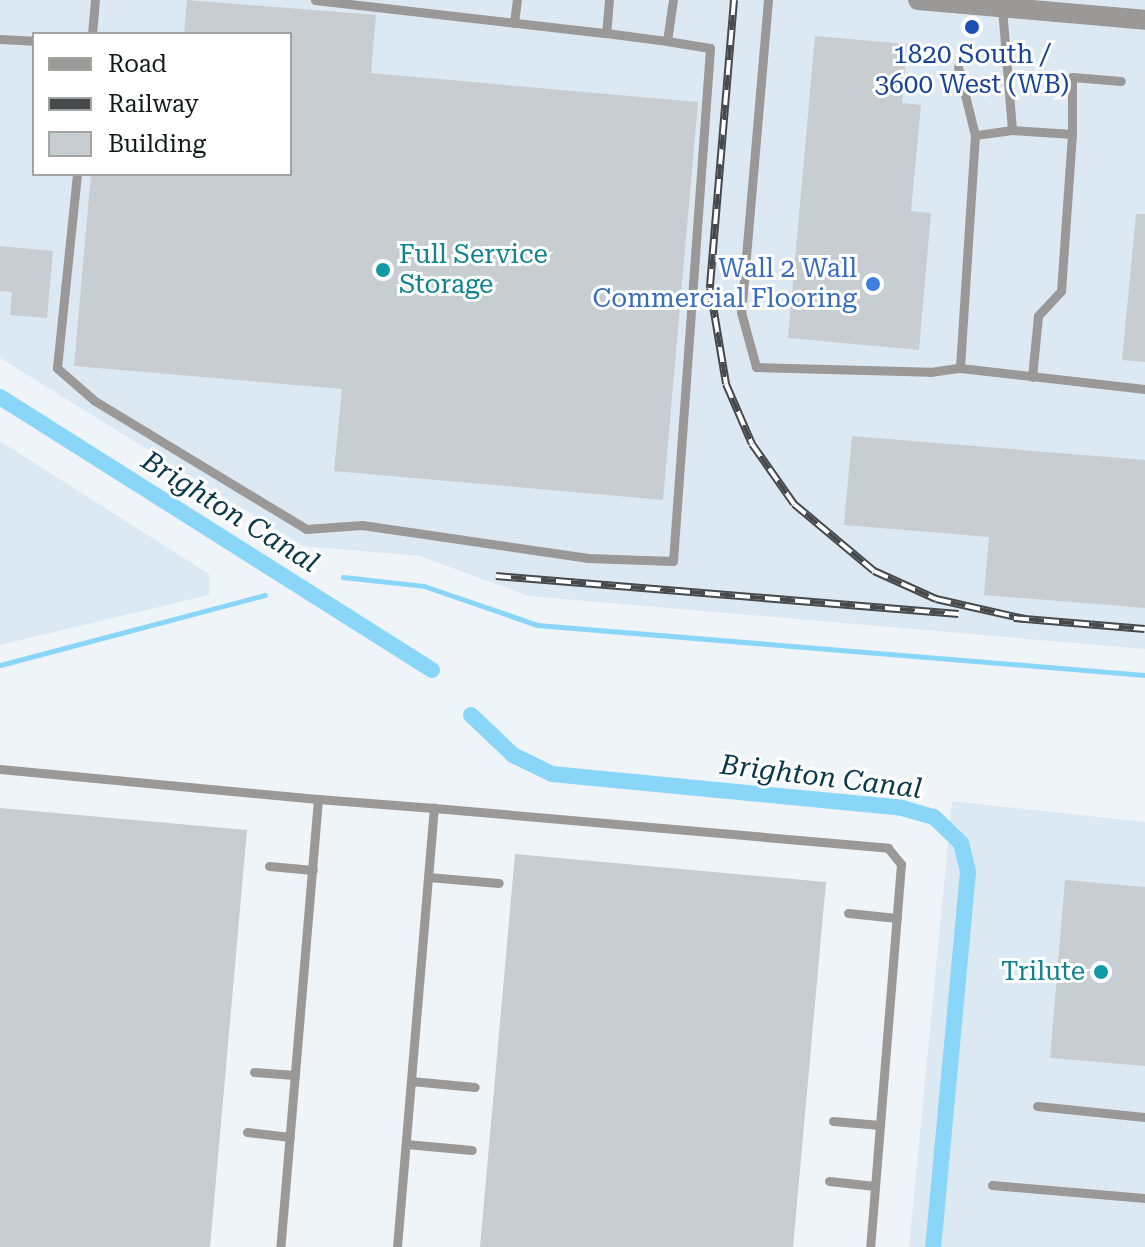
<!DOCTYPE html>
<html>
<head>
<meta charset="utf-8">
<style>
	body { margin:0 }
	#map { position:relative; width:1145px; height:1247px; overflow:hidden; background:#eff4f8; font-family:"Roboto Serif",serif }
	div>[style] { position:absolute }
	.built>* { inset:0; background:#dde9f2 }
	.stream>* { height:5px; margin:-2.5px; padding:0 2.5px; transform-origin:2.5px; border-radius:2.5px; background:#8ad6f8 }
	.canal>* { height:16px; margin:-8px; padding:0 8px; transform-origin:8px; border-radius:8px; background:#8ad6f8 }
	.building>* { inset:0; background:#c8cdd1 }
	.service>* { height:9px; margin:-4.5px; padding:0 4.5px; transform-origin:4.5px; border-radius:4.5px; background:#9b9898 }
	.tertiary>* { height:20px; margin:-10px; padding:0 10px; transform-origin:10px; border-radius:10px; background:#9b9898 }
	.rail>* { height:8px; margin-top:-4px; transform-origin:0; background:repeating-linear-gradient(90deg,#fff 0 15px,#474a4c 0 30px); box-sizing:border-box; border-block:2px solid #474a4c }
	.dots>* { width:22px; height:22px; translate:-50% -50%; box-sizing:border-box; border:4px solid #fff; border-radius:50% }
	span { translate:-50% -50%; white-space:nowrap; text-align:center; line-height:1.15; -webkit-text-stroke:6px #fff; paint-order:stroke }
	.transit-label { font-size:26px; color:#164399 }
	.culture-label { font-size:26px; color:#0d838f }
	.left { translate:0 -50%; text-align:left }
	.right { translate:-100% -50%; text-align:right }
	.shop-label { font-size:26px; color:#366cbe }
	.water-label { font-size:28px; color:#083749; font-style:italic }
	.legend { position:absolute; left:32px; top:32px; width:260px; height:144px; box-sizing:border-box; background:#fff; border:2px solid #a2a3a3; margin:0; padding:10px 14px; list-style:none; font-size:24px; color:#16181a }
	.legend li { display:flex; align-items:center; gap:16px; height:40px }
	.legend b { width:40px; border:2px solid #a2a3a3 }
</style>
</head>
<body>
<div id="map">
	<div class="built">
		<div style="clip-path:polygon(evenodd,0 0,1145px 0,1145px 649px,528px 596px,420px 556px,303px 546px,0 358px,0 0,34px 34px,290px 34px,290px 174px,34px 174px,34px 34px)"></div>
		<div style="clip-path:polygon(0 441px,209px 574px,209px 595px,0 645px)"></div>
		<div style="clip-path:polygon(952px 801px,1145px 822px,1145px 1247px,909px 1247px)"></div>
	</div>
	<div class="stream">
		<div style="left:343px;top:577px;width:81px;rotate:6.3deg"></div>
		<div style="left:424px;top:586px;width:120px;rotate:19deg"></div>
		<div style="left:537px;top:625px;width:610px;rotate:4.7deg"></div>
		<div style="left:0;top:665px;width:274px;rotate:-14.8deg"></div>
	</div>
	<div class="canal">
		<div style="left:0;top:397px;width:511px;rotate:32.29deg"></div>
		<div style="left:471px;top:715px;width:58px;rotate:43.6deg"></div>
		<div style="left:513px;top:755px;width:43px;rotate:26deg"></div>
		<div style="left:552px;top:774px;width:352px;rotate:5.5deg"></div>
		<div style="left:902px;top:808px;width:33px;rotate:16deg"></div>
		<div style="left:934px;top:817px;width:37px;rotate:44deg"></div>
		<div style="left:961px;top:843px;width:30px;rotate:76deg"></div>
		<div style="left:968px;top:872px;width:377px;rotate:95.3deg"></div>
	</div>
	<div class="building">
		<div style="clip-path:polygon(187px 0,376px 15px,371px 73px,698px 102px,663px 500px,334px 471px,342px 389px,74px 366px,91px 174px,290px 174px,290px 34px,184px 34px)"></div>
		<div style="clip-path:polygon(815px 36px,907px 44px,902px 103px,921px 105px,911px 211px,931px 213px,919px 350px,788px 338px)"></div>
		<div style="clip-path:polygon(1136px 214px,1145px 214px,1145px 362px,1122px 360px)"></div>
		<div style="clip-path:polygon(0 246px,53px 251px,47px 318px,10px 315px,12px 292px,0 291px)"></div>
		<div style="clip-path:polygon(852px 436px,1145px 460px,1145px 608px,984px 595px,989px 537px,844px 525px)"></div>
		<div style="clip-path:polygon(0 808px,247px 830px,210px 1247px,0 1247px)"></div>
		<div style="clip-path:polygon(515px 854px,826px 882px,793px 1247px,480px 1247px)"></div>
		<div style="clip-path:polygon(1065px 880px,1145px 887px,1145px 1066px,1050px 1058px)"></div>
	</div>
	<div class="service">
		<div style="left:315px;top:0;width:293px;rotate:6.5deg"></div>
		<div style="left:609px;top:0;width:33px;rotate:95deg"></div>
		<div style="left:606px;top:33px;width:62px;rotate:7.5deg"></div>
		<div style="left:768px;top:0;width:313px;rotate:94.9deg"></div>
		<div style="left:741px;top:312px;width:57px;rotate:74.7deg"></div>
		<div style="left:756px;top:367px;width:174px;rotate:1.6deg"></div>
		<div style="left:930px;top:372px;width:30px;rotate:-8deg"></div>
		<div style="left:1002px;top:8px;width:122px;rotate:85.3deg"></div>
		<div style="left:1012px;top:130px;width:37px;rotate:172deg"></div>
		<div style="left:975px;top:135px;width:233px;rotate:93.7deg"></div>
		<div style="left:960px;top:368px;width:186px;rotate:6.5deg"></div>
		<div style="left:514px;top:23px;width:23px;rotate:-83deg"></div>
		<div style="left:92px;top:34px;width:34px;rotate:-85deg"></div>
		<div style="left:0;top:39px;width:34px;rotate:3deg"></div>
		<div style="left:958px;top:67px;width:70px;rotate:76deg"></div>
		<div style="left:1012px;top:130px;width:60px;rotate:3.8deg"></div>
		<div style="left:1072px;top:134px;width:157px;rotate:94deg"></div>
		<div style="left:1061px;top:291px;width:34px;rotate:133deg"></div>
		<div style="left:1038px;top:316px;width:61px;rotate:95.6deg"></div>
		<div style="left:1072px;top:134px;width:57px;rotate:-90deg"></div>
		<div style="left:1072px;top:77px;width:49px;rotate:4.7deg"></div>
		<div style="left:77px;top:174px;width:195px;rotate:95.9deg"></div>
		<div style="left:57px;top:368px;width:50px;rotate:41deg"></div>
		<div style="left:95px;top:401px;width:247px;rotate:31.2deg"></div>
		<div style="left:306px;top:529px;width:56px;rotate:-4.1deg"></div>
		<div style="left:362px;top:525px;width:227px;rotate:8.3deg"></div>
		<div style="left:587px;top:558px;width:86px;rotate:2deg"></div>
		<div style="left:673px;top:561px;width:514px;rotate:-85.87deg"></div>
		<div style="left:710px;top:48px;width:44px;rotate:-170.8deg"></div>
		<div style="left:667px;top:41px;width:41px;rotate:-81.7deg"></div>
		<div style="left:0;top:769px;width:319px;rotate:5.4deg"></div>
		<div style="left:318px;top:799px;width:450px;rotate:94.8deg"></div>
		<div style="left:318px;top:799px;width:116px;rotate:4.4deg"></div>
		<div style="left:269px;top:866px;width:44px;rotate:5.2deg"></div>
		<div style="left:428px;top:877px;width:71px;rotate:4.8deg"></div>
		<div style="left:848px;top:913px;width:49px;rotate:5.8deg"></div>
		<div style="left:254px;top:1072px;width:41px;rotate:4.2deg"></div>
		<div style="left:411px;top:1081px;width:64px;rotate:5.4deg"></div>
		<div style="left:1037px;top:1106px;width:109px;rotate:5.8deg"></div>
		<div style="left:833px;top:1121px;width:47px;rotate:4.9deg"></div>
		<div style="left:247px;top:1132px;width:43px;rotate:6.6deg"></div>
		<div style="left:406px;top:1144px;width:66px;rotate:5.2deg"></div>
		<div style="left:829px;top:1181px;width:46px;rotate:6.2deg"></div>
		<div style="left:992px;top:1185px;width:154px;rotate:4.9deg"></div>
		<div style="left:397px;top:1247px;width:441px;rotate:-85.2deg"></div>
		<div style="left:434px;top:808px;width:456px;rotate:5deg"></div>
		<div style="left:888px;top:848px;width:21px;rotate:51deg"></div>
		<div style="left:901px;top:864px;width:384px;rotate:94.6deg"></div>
	</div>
	<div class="tertiary">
		<div style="left:918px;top:0;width:228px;rotate:5deg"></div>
	</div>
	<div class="rail">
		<div style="left:734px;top:0;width:289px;rotate:94.8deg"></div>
		<div style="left:710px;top:288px;width:97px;rotate:80.5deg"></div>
		<div style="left:726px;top:384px;width:65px;rotate:66.6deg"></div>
		<div style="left:752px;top:444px;width:73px;rotate:55deg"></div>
		<div style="left:794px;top:504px;width:104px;rotate:39.9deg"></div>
		<div style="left:874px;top:571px;width:68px;rotate:24.3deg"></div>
		<div style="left:936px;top:599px;width:91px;rotate:12.7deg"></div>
		<div style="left:496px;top:576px;width:464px;rotate:4.7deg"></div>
		<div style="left:1014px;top:618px;width:131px;rotate:4.8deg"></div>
	</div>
	<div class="dots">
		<div style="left:972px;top:27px;background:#1a4fb4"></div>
		<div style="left:383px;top:270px;background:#0f9aa8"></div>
		<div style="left:873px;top:284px;background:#3f7fe0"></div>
		<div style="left:1101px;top:972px;background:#0f9aa8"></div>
	</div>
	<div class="transit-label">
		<span style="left:972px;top:70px">1820 South /<br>3600 West (WB)</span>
	</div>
	<div class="culture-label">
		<span class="left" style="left:399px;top:270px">Full Service<br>Storage</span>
		<span class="right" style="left:1085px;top:972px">Trilute</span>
	</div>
	<div class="shop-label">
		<span class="right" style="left:857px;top:284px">Wall 2 Wall<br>Commercial Flooring</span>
	</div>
	<div class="water-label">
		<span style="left:230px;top:512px;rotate:32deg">Brighton Canal</span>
		<span style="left:821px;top:777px;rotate:7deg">Brighton Canal</span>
	</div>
	<ul class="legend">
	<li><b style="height:10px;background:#9b9898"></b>Road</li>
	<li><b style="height:10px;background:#474a4c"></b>Railway</li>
	<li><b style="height:22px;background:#c8cdd1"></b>Building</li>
	</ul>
</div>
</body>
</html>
